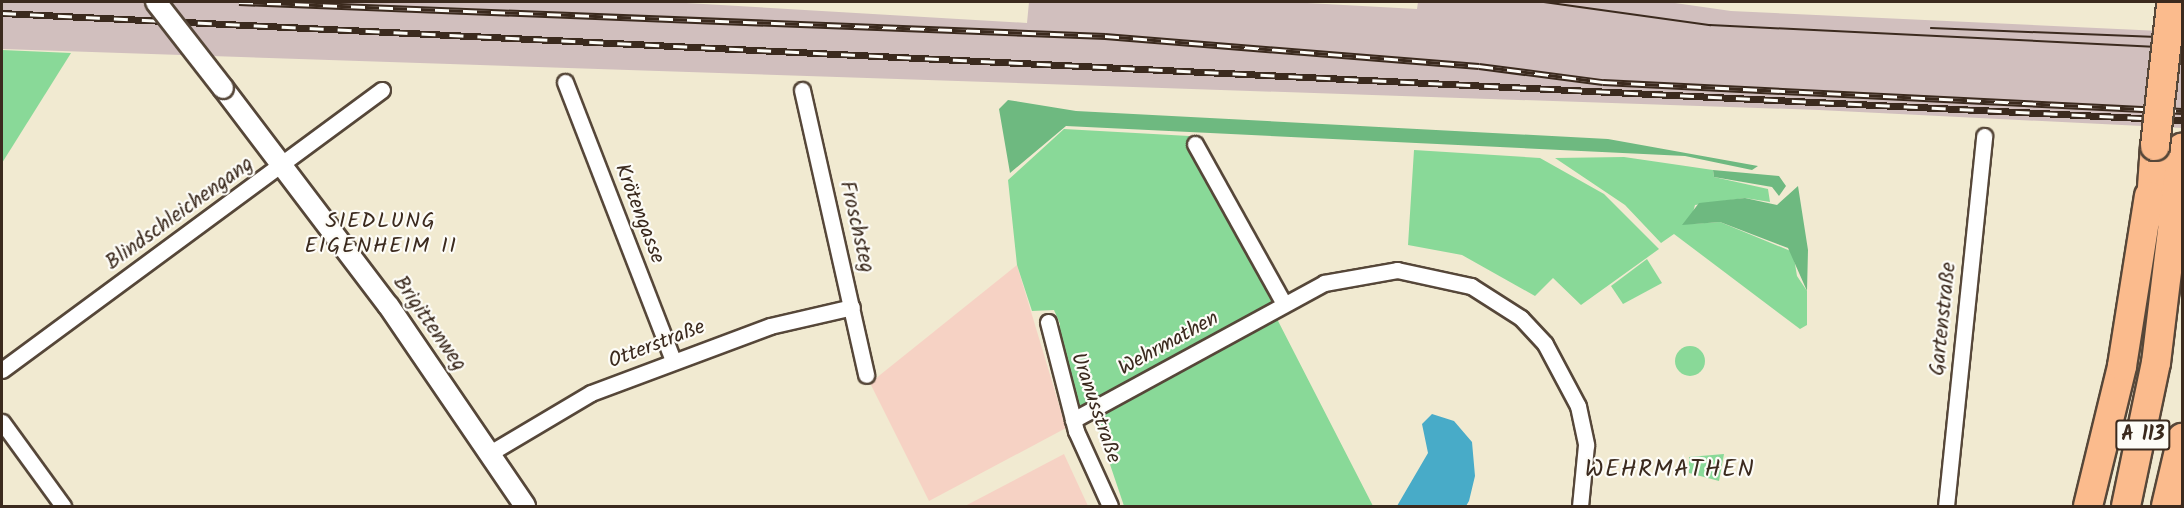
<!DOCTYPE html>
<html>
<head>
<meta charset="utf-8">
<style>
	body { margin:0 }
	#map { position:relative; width:2184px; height:508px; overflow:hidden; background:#f1ead1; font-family:Kalam,sans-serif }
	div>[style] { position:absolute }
	.built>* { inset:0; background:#f6d2c4 }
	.industrial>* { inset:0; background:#d1bfbe }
	.green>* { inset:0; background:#89d998 }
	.round { border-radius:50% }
	.forest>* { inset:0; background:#6eb980 }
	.water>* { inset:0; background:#48abc8 }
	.roads { filter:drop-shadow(2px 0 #564739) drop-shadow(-2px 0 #564739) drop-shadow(0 2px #564739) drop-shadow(0 -2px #564739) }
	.minor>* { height:15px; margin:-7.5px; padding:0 7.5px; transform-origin:7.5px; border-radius:7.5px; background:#fff }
	.tertiary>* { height:20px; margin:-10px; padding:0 10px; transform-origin:10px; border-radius:10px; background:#fff }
	.motorway>* { height:28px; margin:-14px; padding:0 14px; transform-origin:14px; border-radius:14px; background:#fbbb8d }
	.tram>* { height:1.5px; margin:-0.75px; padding:0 0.75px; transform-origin:0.75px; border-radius:0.75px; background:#3b2a1e }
	.rail>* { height:7px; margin-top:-3.5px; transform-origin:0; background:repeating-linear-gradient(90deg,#fdfcf7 0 14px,#3b2a1e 0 28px); box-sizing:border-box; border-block:2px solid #3b2a1e }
	.bridges { filter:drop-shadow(2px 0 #564739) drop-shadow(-2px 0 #564739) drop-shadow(0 2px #564739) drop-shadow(0 -2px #564739) }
	.tertiary-bridge>* { height:20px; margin:-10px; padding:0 10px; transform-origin:10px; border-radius:10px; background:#fff }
	.motorway-bridge>* { height:28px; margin:-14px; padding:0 14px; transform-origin:14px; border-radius:14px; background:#fbbb8d }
	span { translate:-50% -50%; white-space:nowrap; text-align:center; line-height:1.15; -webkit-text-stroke:4.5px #fdfcf7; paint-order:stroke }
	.shield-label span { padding:2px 4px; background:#fdfcf7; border:2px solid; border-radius:4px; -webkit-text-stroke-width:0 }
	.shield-label { font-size:20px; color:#3b2a1e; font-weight:700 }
	.street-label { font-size:21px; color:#3b2a1e }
	.neighbourhood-label { font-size:22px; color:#3b2a1e; letter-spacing:1.5px }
	.quarter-label { font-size:24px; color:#3b2a1e; letter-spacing:1.5px }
	.frame { position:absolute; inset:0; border:3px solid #3b2a1e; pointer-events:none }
</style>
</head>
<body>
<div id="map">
	<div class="built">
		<div style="clip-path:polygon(1017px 265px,1066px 428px,929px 501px,870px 383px)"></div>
		<div style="clip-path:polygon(1064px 454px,1088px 506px,965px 506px)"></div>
	</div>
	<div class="industrial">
		<div style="clip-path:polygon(2px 2px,669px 2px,1027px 23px,1029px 2px,1289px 2px,1417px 9px,1418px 2px,1668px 2px,1731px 11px,2182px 32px,2182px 128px,1819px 110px,2px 49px)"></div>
	</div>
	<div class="green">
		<div style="clip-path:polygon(2px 50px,71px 53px,2px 163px)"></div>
		<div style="clip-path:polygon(1064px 129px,1189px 136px,1283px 302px,1276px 317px,1373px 506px,1124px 506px,1090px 405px,1079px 410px,1057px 341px,1060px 324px,1054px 310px,1032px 311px,1017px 265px,1008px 180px)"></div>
		<div style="clip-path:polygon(1414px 150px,1540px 158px,1604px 194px,1659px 249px,1581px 305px,1553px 278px,1535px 296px,1462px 255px,1408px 245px)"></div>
		<div style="clip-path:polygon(1624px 157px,1713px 170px,1714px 177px,1768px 189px,1770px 202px,1745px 198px,1695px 205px,1690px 224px,1720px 222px,1793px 252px,1797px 276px,1807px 291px,1807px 325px,1800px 329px,1674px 234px,1661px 243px,1625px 205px,1555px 158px)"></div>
		<div style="clip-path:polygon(1647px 259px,1662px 283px,1623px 304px,1611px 286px)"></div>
		<div class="round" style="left:1675px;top:346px;width:30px;height:30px"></div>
		<div style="clip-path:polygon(1724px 454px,1719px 481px,1689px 473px,1689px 457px)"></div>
	</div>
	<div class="forest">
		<div style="clip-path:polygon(1008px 100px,1076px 111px,1608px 139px,1758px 166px,1752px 170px,1685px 156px,1066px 126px,1010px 173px,999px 109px)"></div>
		<div style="clip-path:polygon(1713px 170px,1779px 176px,1786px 186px,1779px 196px,1772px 187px,1714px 177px)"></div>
		<div style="clip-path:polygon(1798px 186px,1808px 250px,1807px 291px,1788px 248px,1720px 222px,1682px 225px,1699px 203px,1745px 198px,1777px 205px)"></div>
	</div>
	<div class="water">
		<div style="clip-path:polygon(1432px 414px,1454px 421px,1472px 442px,1475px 476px,1469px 501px,1466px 506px,1397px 506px,1428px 453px,1422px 424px)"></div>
	</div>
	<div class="roads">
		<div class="minor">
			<div style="left:565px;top:82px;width:298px;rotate:68.8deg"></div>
			<div style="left:802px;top:90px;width:292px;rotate:77.3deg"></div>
			<div style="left:1195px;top:144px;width:181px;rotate:60.9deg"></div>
			<div style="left:1048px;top:322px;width:113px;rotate:75.6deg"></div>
			<div style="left:1076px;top:431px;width:82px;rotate:65.6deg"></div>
			<div style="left:2px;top:370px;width:472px;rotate:-36.4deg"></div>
			<div style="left:1073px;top:420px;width:286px;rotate:-28.6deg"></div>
			<div style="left:1324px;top:283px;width:74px;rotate:-10.1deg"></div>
			<div style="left:1397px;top:270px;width:76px;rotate:12.2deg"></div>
			<div style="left:1471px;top:286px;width:59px;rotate:32.6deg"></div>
			<div style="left:1521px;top:318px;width:35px;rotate:47deg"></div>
			<div style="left:1545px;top:344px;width:70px;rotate:62deg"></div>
			<div style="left:1578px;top:406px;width:40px;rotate:78deg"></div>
			<div style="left:1586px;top:445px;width:61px;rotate:95.6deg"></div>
			<div style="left:2px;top:422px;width:104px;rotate:54deg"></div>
			<div style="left:490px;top:453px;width:117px;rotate:-30.7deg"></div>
			<div style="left:591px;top:393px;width:191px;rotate:-20.5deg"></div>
			<div style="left:770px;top:326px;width:84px;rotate:-13deg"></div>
			<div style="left:1946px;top:506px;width:372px;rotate:-84.1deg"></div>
		</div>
		<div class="tertiary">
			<div style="left:223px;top:88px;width:273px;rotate:52.8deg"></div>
			<div style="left:388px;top:305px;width:243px;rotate:55.7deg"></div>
		</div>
		<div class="motorway">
			<div style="left:2150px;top:215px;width:69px;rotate:-85.9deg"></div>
			<div style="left:2088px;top:506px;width:144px;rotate:-76.3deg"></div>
			<div style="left:2122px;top:366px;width:172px;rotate:-81deg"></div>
			<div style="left:2126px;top:506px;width:146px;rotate:-78.2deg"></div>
			<div style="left:2156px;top:363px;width:217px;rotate:-83.1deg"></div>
			<div style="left:2166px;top:506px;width:70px;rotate:-76.8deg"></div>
		</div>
	</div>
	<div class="tram">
		<div style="left:1544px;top:2px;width:168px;rotate:7.9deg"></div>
		<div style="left:1710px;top:25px;width:473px;rotate:2.8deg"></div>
		<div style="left:1931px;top:28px;width:251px;rotate:2.3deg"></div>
	</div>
	<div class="rail">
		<div style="left:239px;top:2px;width:867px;rotate:2.25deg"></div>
		<div style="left:1105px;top:36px;width:375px;rotate:4.6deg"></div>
		<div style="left:1479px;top:66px;width:125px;rotate:7.4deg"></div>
		<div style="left:1603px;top:82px;width:580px;rotate:2.87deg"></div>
		<div style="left:2px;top:13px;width:2183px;rotate:2.81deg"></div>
	</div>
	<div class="bridges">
		<div class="tertiary-bridge">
			<div style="left:156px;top:2px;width:109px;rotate:52.1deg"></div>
		</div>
		<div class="motorway-bridge">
			<div style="left:2155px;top:146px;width:142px;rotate:-83.5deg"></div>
		</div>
	</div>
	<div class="shield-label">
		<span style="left:2143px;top:435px">A 113</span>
	</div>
	<div class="street-label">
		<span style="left:180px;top:214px;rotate:-36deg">Blindschleichengang</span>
		<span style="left:639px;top:214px;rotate:69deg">Krötengasse</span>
		<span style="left:856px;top:227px;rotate:77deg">Froschsteg</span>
		<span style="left:1944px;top:319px;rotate:-84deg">Gartenstraße</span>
		<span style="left:429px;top:324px;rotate:55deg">Brigittenweg</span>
		<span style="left:1169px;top:344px;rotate:-29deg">Wehrmathen</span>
		<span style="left:657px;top:345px;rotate:-21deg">Otterstraße</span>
		<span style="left:1095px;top:408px;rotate:71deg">Uranusstraße</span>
	</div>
	<div class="neighbourhood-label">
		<span style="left:381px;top:234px">SIEDLUNG<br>EIGENHEIM II</span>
	</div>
	<div class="quarter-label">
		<span style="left:1670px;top:470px">WEHRMATHEN</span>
	</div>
	<div class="frame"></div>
</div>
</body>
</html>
